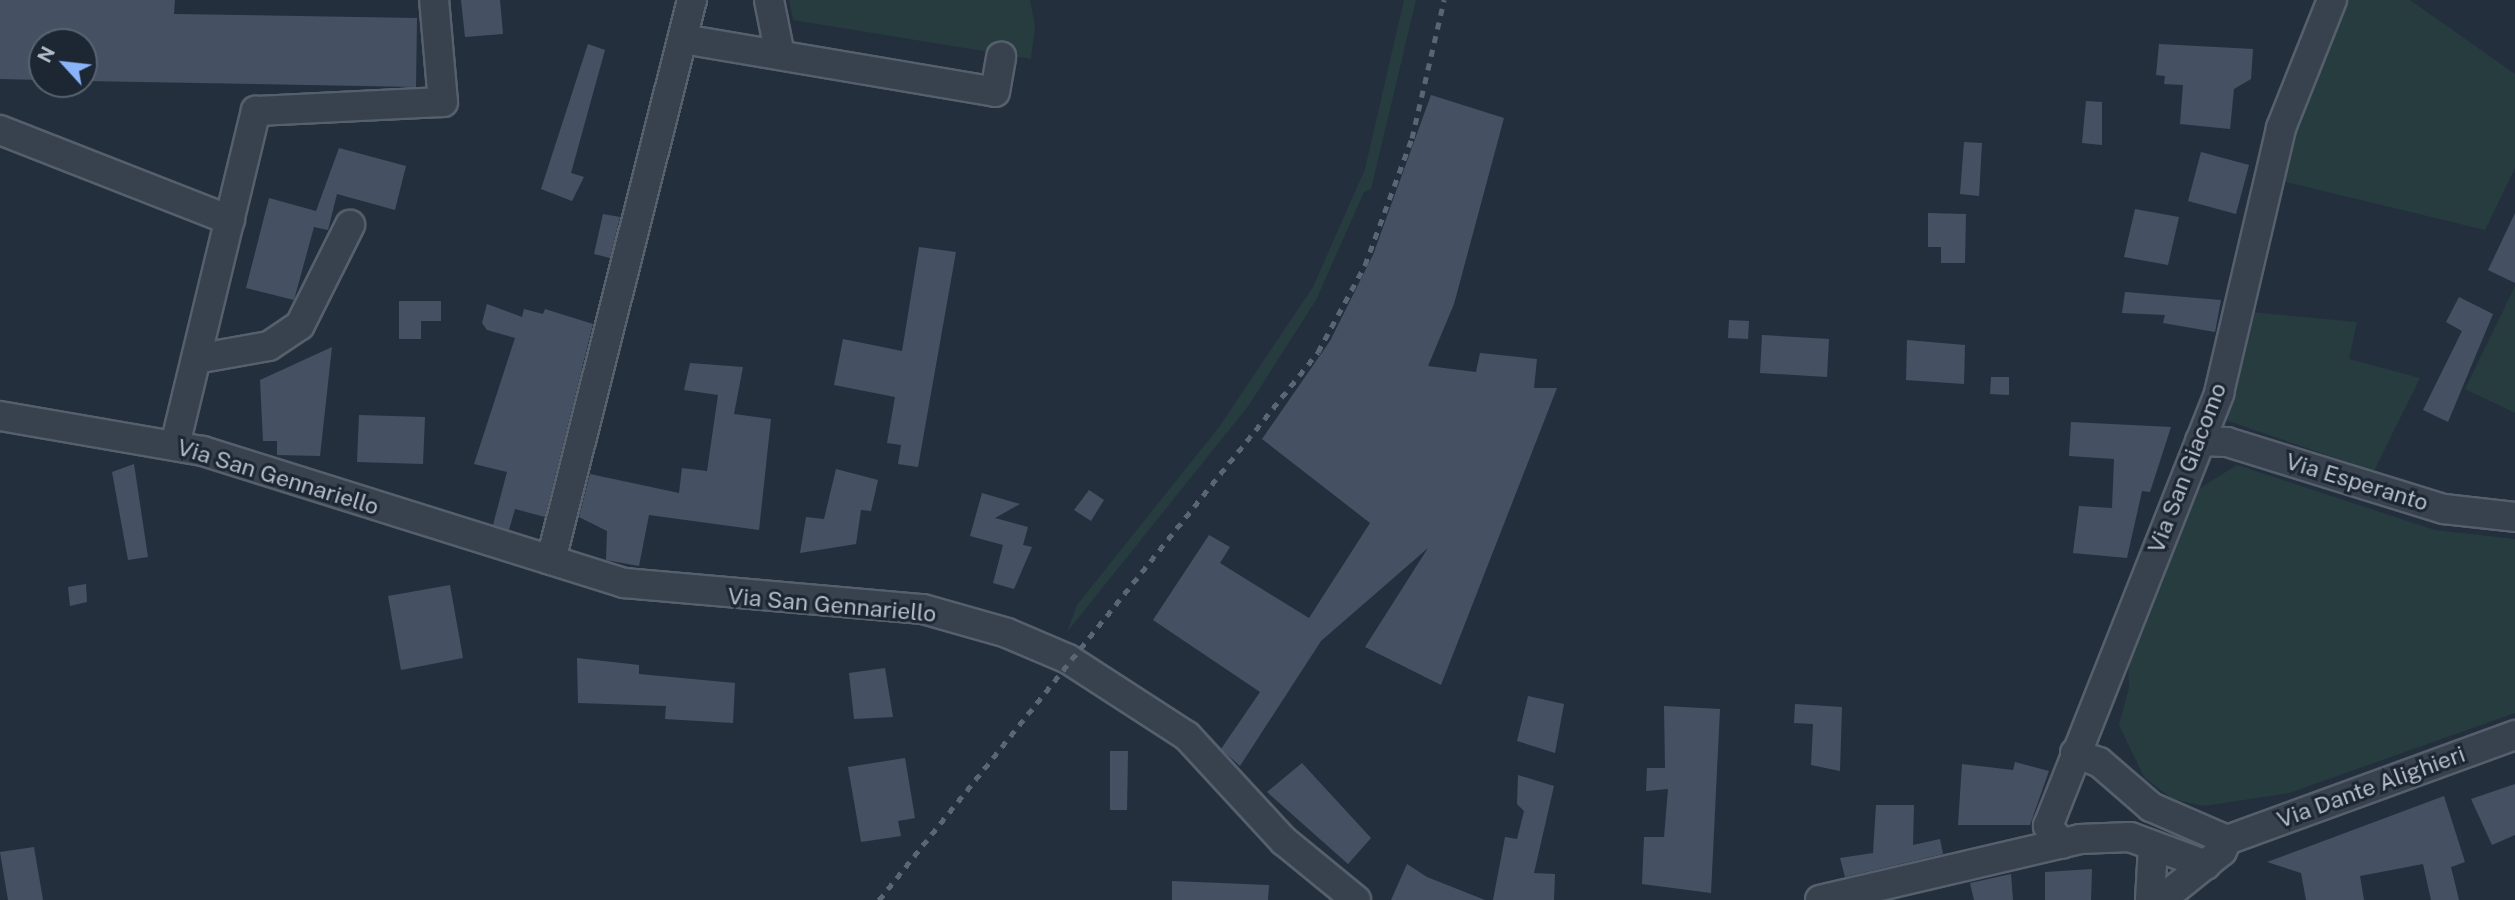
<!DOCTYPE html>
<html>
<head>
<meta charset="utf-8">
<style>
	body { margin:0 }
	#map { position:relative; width:2515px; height:900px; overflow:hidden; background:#242f3e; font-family:"Public Sans",sans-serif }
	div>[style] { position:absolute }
	.green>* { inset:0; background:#263c3f }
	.building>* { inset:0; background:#455162 }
	.roads { filter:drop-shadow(2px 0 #565f6c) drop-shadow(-2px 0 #565f6c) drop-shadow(0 2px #565f6c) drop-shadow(0 -2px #565f6c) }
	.minor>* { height:28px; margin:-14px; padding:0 14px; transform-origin:14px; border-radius:14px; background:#38414e }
	.rail>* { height:5px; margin-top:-2.5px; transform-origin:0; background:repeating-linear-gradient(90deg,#5a6575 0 7px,transparent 0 14px) }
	span { translate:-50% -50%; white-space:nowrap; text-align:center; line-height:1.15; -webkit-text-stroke:6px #1d2633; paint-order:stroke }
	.street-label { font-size:23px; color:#b4bcc9 }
	.north { position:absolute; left:28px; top:28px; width:70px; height:70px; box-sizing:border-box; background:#1d2633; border:2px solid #59626f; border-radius:50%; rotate:297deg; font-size:19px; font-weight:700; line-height:28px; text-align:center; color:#b4bcc9 }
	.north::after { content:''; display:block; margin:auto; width:24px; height:32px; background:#8ab4f8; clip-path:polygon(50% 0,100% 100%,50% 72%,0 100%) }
</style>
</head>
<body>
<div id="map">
	<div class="green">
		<div style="clip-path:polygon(789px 0,1030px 0,1035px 26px,1031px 59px,793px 20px)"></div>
		<div style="clip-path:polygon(1404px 0,1416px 0,1371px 189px,1364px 192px,1316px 300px,1249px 405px,1067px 632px,1077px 605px,1219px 427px,1313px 287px,1365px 169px)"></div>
		<div style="clip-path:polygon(2348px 0,2410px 0,2515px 74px,2515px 168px,2485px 230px,2278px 180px)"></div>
		<div style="clip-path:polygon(2515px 286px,2515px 413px,2465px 389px)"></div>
		<div style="clip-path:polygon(2250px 312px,2357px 322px,2349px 359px,2420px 378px,2374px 471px,2225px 420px)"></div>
		<div style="clip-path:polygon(2237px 465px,2435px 530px,2515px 539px,2515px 713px,2289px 793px,2204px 806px,2172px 799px,2144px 777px,2119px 725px,2129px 688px,2128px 650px,2194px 492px)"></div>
	</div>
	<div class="building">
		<div style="clip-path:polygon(0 0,175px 0,174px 14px,417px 18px,416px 87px,84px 81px,84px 42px,42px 42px,42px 80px,0 79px)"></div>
		<div style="clip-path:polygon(461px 0,500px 0,503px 34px,465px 37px)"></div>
		<div style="clip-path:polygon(588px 44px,605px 50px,571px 173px,584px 177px,572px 201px,541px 189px)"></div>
		<div style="clip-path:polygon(2159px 44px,2253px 49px,2251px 79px,2234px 89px,2230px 129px,2180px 124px,2183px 85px,2164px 84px,2165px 76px,2156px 75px)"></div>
		<div style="clip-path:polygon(1431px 95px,1504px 118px,1454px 304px,1428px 366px,1476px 372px,1480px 353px,1537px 359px,1534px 388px,1557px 388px,1441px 685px,1365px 647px,1428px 548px,1321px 641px,1240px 766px,1221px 749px,1260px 692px,1153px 620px,1209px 535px,1230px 547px,1220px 563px,1309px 618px,1370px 523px,1262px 439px,1330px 341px,1373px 255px)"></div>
		<div style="clip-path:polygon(2086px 101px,2102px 102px,2102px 145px,2082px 143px)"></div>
		<div style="clip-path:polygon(1964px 142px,1982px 143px,1979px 196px,1960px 194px)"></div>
		<div style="clip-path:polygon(339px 148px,406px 166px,395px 210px,337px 194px,328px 230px,314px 227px,294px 300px,246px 288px,269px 198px,316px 211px)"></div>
		<div style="clip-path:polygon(2201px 152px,2249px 165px,2236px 214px,2188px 201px)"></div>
		<div style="clip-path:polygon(2135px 209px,2179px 217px,2168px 265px,2124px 257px)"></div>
		<div style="clip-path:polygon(1928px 213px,1966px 214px,1965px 263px,1941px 263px,1941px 247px,1928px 247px)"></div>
		<div style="clip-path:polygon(2515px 213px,2515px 283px,2488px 270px)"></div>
		<div style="clip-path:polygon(603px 214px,620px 217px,610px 258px,594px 254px)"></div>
		<div style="clip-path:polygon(919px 247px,956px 252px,918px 467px,898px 464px,901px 445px,887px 443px,895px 397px,834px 385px,843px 339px,902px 351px)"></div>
		<div style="clip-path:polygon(2125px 292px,2221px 300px,2215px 332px,2163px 323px,2165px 315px,2122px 313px)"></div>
		<div style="clip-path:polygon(2459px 297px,2493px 314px,2448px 422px,2423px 410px,2462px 331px,2446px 322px)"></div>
		<div style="clip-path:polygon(399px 301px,441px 301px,441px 321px,421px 321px,421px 339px,399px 339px)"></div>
		<div style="clip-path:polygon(487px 304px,522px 317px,524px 309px,543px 314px,545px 309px,593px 324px,545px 517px,515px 509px,509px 530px,493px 525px,507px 472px,474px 464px,515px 338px,487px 330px,482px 323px)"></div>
		<div style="clip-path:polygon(1729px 320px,1749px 321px,1748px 339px,1728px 338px)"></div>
		<div style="clip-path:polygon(1762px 335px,1829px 339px,1827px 377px,1760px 373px)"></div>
		<div style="clip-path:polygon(1907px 340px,1965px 345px,1964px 384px,1906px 380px)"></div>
		<div style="clip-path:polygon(332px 347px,320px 456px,277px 455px,277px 441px,263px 441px,260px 380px)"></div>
		<div style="clip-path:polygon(690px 363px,743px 367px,734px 414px,771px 419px,759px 530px,649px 515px,639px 566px,606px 560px,607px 531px,579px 517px,590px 474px,679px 493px,682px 468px,707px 471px,718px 395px,684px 390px)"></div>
		<div style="clip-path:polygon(1991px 377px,2009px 377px,2009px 395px,1990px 394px)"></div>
		<div style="clip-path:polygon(359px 415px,425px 417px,423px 464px,357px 462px)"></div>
		<div style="clip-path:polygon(2071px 422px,2171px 427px,2150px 492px,2142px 491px,2127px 558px,2073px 553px,2079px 506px,2112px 508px,2114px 459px,2069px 456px)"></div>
		<div style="clip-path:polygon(134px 464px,148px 557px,128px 560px,112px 472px)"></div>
		<div style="clip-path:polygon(836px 469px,878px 480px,871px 511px,861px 510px,856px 544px,800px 553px,806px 517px,824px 519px)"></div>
		<div style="clip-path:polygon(1089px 490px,1104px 500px,1091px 521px,1074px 510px)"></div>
		<div style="clip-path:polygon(982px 493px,1020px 504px,995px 518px,1028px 527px,1023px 545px,1032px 547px,1014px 589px,993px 583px,1003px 545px,970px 536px)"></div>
		<div style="clip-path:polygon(86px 584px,87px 602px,70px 606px,68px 587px)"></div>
		<div style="clip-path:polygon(450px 585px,463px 658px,401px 670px,388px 596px)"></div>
		<div style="clip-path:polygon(577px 658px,639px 665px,639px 674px,735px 683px,733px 723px,665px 719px,666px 706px,578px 703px)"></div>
		<div style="clip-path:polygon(885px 668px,893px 717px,854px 719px,849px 673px)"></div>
		<div style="clip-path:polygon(1528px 696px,1564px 704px,1555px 753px,1517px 741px)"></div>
		<div style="clip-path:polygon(1795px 704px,1842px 707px,1840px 771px,1811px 765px,1813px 724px,1794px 723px)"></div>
		<div style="clip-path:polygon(1664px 706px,1720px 709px,1711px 893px,1642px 884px,1644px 837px,1664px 837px,1668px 789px,1646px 791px,1647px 768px,1665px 768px)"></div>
		<div style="clip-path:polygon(1110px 751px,1128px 751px,1127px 810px,1110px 810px)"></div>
		<div style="clip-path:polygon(905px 758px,915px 818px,898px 821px,901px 836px,861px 842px,848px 767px)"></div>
		<div style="clip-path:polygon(2015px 762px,2049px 771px,2030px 825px,1958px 825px,1962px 764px,2013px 770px)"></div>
		<div style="clip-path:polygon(1302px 763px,1371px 838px,1348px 864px,1267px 792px)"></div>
		<div style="clip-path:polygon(1518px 775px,1554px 786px,1534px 873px,1555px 874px,1554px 900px,1493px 900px,1505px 837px,1517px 839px,1524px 811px,1517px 804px)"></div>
		<div style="clip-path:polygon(2515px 784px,2515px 835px,2492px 845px,2471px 799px)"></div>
		<div style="clip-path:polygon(2444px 796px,2465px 862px,2451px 867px,2459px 900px,2431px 900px,2423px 864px,2360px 876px,2364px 900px,2306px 900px,2301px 873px,2267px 862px)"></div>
		<div style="clip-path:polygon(1876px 805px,1914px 805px,1913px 845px,1940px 839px,1943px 854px,1845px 877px,1840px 858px,1873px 853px)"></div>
		<div style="clip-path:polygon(34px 847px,43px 900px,8px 900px,0 852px)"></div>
		<div style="clip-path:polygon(1407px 864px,1427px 877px,1485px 900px,1391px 900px)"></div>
		<div style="clip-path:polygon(2092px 869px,2091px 900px,2045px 900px,2045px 872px)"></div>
		<div style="clip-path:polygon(2011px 874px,2013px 900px,1974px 900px,1970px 883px)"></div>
		<div style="clip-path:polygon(1172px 881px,1269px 885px,1268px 900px,1172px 900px)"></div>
	</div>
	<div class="roads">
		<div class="minor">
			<div style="left:769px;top:0;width:56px;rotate:78.7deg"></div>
			<div style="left:683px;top:39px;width:316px;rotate:9.6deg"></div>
			<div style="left:995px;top:92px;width:36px;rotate:-80deg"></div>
			<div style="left:0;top:130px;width:247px;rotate:21.4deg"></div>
			<div style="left:196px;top:359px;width:74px;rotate:-10.1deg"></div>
			<div style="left:269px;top:346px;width:37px;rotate:-34deg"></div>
			<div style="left:300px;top:325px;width:112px;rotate:-63.4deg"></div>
			<div style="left:0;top:416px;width:206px;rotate:9.8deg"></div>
			<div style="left:203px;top:451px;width:441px;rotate:17.4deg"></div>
			<div style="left:624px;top:583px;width:300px;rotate:5deg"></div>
			<div style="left:923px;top:609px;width:87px;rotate:15.9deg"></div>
			<div style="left:1007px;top:633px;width:66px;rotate:23.1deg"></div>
			<div style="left:1068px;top:659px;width:142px;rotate:32.9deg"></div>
			<div style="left:1187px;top:736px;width:143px;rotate:47.3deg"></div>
			<div style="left:1284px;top:841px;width:93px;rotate:39.3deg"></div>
			<div style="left:2200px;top:441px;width:27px;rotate:2deg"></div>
			<div style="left:2227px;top:442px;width:227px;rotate:17.2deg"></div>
			<div style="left:2444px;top:509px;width:71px;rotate:6.4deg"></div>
			<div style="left:175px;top:445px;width:344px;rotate:-76.4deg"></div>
			<div style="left:256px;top:111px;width:187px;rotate:-2.8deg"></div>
			<div style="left:443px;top:102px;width:102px;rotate:-95deg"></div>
			<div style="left:551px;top:560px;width:577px;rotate:-75.87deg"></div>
			<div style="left:2075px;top:753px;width:26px;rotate:21deg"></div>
			<div style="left:2099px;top:762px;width:69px;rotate:40.9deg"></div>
			<div style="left:2151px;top:807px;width:83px;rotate:23.5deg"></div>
			<div style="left:2062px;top:844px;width:23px;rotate:-128deg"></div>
			<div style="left:2048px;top:826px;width:466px;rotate:-68.4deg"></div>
			<div style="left:2219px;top:393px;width:272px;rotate:-76.8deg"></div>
			<div style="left:2281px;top:128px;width:138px;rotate:-68.3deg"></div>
			<div style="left:1820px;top:900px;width:267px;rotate:-13.2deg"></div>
			<div style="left:2080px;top:839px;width:50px;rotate:-2.3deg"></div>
			<div style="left:2130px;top:837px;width:81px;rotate:20.2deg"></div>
			<div style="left:2150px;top:900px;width:53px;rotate:-86.8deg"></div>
			<div style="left:2161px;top:900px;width:78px;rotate:-38.8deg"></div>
			<div style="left:2222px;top:851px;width:12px;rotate:-66deg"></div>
			<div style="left:2227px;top:840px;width:307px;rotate:-20deg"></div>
		</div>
	</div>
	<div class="rail">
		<div style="left:879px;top:900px;width:702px;rotate:-51.3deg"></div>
		<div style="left:1318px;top:352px;width:99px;rotate:-61.6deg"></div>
		<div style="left:1365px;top:265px;width:135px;rotate:-69.7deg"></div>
		<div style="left:1412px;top:138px;width:142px;rotate:-76.9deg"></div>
	</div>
	<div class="street-label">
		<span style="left:2187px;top:468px;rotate:-69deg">Via San Giacomo</span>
		<span style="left:278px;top:477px;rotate:17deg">Via San Gennariello</span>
		<span style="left:2357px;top:482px;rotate:17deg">Via Esperanto</span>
		<span style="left:832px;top:605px;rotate:5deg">Via San Gennariello</span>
		<span style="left:2371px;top:787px;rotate:-20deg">Via Dante Alighieri</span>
	</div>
	<div class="north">N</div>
</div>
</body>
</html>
